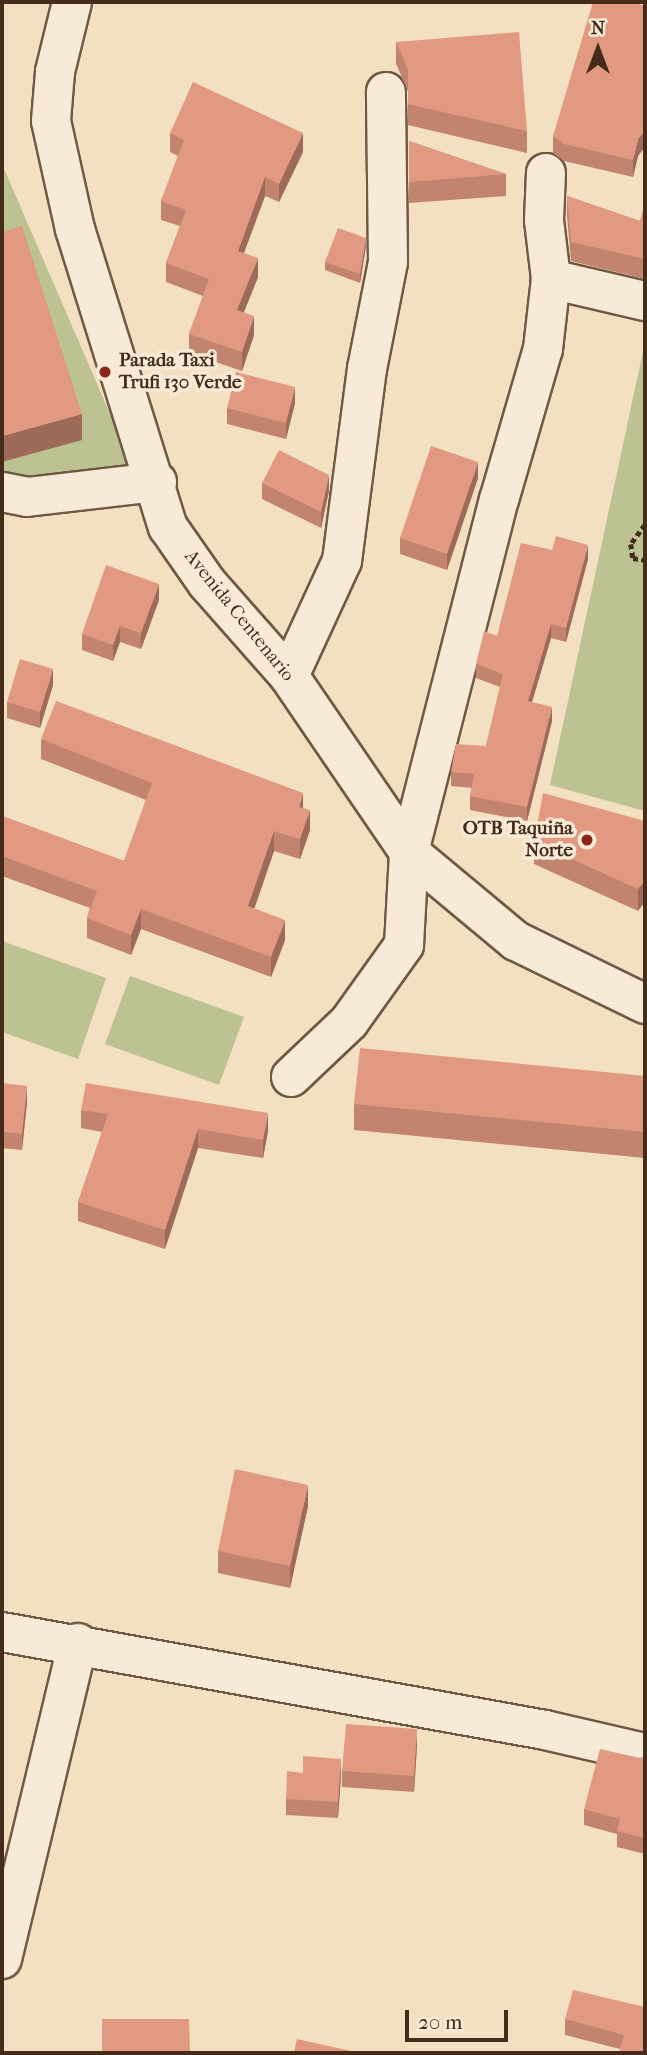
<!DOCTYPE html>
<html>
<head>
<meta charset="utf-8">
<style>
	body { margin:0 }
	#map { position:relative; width:647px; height:2055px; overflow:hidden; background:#f2e0c1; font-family:"IM FELL French Canon",serif }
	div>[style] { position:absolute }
	.green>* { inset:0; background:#bcc291 }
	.path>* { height:4.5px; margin-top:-2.25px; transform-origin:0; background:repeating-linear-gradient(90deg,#442b1c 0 5px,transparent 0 8.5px) }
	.roads { filter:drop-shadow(2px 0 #705845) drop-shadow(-2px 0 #705845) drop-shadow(0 2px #705845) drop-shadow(0 -2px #705845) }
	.minor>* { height:38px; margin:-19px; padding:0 19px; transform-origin:19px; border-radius:19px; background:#f7ebd7 }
	.wall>* { inset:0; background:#c2846f }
	.shaded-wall>* { inset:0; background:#9e6b5a }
	.building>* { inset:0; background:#e19981 }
	.dots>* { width:19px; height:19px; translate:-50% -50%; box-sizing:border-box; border:4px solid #f7ebd7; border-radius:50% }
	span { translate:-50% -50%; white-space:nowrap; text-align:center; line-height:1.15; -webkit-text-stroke:7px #f7ebd7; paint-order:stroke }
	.poi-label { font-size:19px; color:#442b1c; font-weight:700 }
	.left { translate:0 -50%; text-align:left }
	.right { translate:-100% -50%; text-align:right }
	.street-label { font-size:19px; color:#442b1c }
	.frame { position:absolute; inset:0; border:4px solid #442b1c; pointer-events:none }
	.north { position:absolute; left:563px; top:14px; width:70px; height:70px; -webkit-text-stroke:5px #f7ebd7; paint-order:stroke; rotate:0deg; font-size:19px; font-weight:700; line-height:28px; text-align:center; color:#442b1c }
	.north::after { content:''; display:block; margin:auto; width:24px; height:32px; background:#442b1c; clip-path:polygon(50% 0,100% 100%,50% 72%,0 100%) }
	.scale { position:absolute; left:405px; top:2010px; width:103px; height:32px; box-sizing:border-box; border:4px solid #442b1c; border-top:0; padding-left:9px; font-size:21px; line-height:24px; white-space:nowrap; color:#442b1c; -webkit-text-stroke:5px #f7ebd7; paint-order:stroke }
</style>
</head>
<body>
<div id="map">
	<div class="green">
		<div style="clip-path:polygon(2px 164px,136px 474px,2px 484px)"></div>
		<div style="clip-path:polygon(645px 342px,645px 811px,550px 785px)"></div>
		<div style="clip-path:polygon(2px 941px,106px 978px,78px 1059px,2px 1032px)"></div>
		<div style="clip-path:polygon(130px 976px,244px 1017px,219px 1085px,105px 1044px)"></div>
	</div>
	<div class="path">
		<div style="left:645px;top:525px;width:24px;rotate:126deg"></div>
		<div style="left:631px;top:544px;width:14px;rotate:82deg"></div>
		<div style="left:633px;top:558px;width:12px;rotate:9deg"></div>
	</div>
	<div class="roads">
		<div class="minor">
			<div style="left:72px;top:2px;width:72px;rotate:103.7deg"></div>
			<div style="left:55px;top:72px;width:49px;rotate:94.7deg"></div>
			<div style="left:51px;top:121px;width:111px;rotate:77.5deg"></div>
			<div style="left:75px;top:229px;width:312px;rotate:72.7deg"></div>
			<div style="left:168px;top:527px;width:68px;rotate:55.1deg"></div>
			<div style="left:207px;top:583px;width:124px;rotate:48.6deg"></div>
			<div style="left:289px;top:676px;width:213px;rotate:55.7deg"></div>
			<div style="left:409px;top:852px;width:139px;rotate:39.8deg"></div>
			<div style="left:516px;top:941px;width:144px;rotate:26deg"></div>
			<div style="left:551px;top:279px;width:97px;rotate:13.2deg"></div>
			<div style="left:2px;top:492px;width:25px;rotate:11deg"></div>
			<div style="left:27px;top:497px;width:131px;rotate:-6.6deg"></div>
			<div style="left:289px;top:676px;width:127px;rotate:-65.3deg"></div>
			<div style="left:342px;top:561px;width:194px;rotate:-82.6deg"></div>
			<div style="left:367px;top:369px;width:109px;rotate:-78.9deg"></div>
			<div style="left:388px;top:262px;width:170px;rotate:-90.7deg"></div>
			<div style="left:291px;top:1077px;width:80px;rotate:-43.5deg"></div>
			<div style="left:349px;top:1022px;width:95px;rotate:-54.5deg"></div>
			<div style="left:404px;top:945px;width:93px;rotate:-86.9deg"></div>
			<div style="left:409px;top:852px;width:363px;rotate:-75.7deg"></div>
			<div style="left:499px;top:500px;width:157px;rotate:-73.8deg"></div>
			<div style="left:543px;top:349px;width:70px;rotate:-83.5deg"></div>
			<div style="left:551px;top:279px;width:59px;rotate:-96.8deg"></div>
			<div style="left:544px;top:220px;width:47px;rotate:-87.6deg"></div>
			<div style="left:2px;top:1632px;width:552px;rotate:10.23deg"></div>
			<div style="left:545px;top:1730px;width:103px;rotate:13deg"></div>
			<div style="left:2px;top:1959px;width:325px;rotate:-76.5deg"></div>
		</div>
	</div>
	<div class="wall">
		<div style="clip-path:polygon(396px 42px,527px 131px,527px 153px,408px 125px,408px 91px,396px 64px)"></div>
		<div style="clip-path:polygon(170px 133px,303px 152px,279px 202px,265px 196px,244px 253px,258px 277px,244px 312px,254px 335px,242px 371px,189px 353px,189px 334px,203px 296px,166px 282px,166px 263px,180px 226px,161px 220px,161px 201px,178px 156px,170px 152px)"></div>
		<div style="clip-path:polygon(553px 136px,638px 156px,633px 177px,564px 161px,553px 153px)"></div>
		<div style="clip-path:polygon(409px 141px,506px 174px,506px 196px,409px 203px)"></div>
		<div style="clip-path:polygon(567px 196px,640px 221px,645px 203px,645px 279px,571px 261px,567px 216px)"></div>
		<div style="clip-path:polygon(366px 246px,360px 283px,325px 270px,325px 262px)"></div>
		<div style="clip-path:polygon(295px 403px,286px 439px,227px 424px,227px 408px)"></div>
		<div style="clip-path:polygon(478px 478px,447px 570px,400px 554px,400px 538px)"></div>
		<div style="clip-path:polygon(262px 483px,329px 491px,321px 528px,262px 499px)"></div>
		<div style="clip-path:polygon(588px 559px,566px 642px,551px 638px,532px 702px,552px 721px,527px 821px,470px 810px,470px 796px,472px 788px,451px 786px,451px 772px,486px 746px,500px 687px,476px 678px,476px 664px,497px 636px)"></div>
		<div style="clip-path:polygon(159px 600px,141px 649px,120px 642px,113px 661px,82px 650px,82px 634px)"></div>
		<div style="clip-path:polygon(53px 685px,40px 728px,7px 718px,7px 702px)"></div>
		<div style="clip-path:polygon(41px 739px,303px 808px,310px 830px,300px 859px,274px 851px,254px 909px,285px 940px,271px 977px,141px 929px,131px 955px,87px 938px,87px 918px,90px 908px,2px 876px,2px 816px,124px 861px,146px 800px,41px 759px)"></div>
		<div style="clip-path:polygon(645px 821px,638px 911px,534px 864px,534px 842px)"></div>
		<div style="clip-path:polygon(645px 1076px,645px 1158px,354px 1130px,354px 1104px)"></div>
		<div style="clip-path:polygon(2px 1083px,27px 1102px,22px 1150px,2px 1148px)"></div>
		<div style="clip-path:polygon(81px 1110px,268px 1131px,263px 1158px,198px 1148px,165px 1249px,78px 1221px,78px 1202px,102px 1132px,81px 1128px)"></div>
		<div style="clip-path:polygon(308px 1506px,290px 1588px,218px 1573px,218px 1551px)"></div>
		<div style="clip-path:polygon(417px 1745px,414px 1792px,342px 1787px,342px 1771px)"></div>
		<div style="clip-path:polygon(645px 1757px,645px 1854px,617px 1847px,617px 1834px,584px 1825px,584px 1809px,640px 1758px)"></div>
		<div style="clip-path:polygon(303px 1773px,341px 1775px,338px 1818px,286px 1815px,286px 1799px)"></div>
		<div style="clip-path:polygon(645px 2007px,620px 2049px,565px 2035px,565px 2019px)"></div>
	</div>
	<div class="shaded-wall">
		<div style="clip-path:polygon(645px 130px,645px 147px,638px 156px,633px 177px,633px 160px,638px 139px)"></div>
		<div style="clip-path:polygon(303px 133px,303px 152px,279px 202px,279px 184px)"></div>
		<div style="clip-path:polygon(265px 177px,265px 196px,238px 269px,238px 251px)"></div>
		<div style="clip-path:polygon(366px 238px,366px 246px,360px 283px,360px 274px)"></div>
		<div style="clip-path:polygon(258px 258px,258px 277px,237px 329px,237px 310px)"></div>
		<div style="clip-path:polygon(254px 316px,254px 335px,242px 371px,242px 352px)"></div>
		<div style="clip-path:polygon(295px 387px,295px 403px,286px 439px,286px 423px)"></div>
		<div style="clip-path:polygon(82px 414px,82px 440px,2px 462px,2px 436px)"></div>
		<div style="clip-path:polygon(478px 462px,478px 478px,447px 570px,447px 554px)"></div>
		<div style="clip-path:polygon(329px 475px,329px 491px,321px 528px,321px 512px)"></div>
		<div style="clip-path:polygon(588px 545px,588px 559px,566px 642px,566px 628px)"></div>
		<div style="clip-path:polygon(159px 584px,159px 600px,141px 649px,141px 633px)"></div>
		<div style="clip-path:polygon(551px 624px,551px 638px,528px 715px,528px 701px)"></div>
		<div style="clip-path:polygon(120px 626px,120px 642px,113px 661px,113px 645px)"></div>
		<div style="clip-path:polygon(53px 669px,53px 685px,40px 728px,40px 712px)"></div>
		<div style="clip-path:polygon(552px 707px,552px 721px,527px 821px,527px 807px)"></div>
		<div style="clip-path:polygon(303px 793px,303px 813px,299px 807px)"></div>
		<div style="clip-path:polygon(310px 810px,310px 830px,300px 859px,300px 839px)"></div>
		<div style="clip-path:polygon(274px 831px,274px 851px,248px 927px,248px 906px)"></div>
		<div style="clip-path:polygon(645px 880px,645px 902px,638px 911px,638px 889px)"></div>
		<div style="clip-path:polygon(141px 909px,141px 929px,131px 955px,131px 935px)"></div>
		<div style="clip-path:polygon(285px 920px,285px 940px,271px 977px,271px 957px)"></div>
		<div style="clip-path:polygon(27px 1086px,27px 1102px,22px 1150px,22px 1134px)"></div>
		<div style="clip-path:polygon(268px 1113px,268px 1131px,263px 1158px,263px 1140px)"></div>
		<div style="clip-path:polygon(198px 1129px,198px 1148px,165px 1249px,165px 1230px)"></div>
		<div style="clip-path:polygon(308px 1485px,308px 1506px,290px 1588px,290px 1566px)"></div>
		<div style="clip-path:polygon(417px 1729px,417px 1745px,414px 1792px,414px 1776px)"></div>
		<div style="clip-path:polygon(341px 1759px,341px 1775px,338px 1818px,338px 1802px)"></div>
	</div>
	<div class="building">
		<div style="clip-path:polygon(593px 2px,631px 2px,645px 6px,645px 130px,638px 139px,633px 160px,564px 144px,553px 136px)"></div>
		<div style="clip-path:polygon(519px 32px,527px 131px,408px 104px,408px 69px,396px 42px)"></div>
		<div style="clip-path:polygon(193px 82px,303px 133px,279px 184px,265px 177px,238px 251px,258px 258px,237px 310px,254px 316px,242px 352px,189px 334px,209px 279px,166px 263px,186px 210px,161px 201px,184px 140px,170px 133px)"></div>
		<div style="clip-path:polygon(409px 141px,506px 174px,409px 182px)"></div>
		<div style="clip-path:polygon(567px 196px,640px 221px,645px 203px,645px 259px,571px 242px)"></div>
		<div style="clip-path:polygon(22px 226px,82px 414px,2px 436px,2px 232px)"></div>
		<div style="clip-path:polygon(338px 228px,366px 238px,360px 274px,325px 262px)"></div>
		<div style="clip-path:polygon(236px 372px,295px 387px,286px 423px,227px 408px)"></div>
		<div style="clip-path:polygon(431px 446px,478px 462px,447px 554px,400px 538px)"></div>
		<div style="clip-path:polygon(279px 450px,329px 475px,321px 512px,262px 483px)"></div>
		<div style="clip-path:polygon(556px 536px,588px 545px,566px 628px,551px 624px,528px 701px,552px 707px,527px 807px,470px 796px,474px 774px,451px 772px,456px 744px,486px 746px,503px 674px,476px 664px,484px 631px,497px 636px,521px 543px,552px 550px)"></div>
		<div style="clip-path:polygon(106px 565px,159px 584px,141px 633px,120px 626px,113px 645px,82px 634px)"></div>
		<div style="clip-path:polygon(20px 659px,53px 669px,40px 712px,7px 702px)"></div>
		<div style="clip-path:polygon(56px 701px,303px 793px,299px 807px,310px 810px,300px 839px,274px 831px,248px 906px,285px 920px,271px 957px,141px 909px,131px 935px,87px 918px,97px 891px,2px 856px,2px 816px,124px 861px,152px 783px,41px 739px)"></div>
		<div style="clip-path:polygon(543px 793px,645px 821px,645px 880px,638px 889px,534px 842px)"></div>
		<div style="clip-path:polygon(360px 1048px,645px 1076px,645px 1132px,354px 1104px)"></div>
		<div style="clip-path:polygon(2px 1083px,27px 1086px,22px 1134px,2px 1132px)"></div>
		<div style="clip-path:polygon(86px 1083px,268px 1113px,263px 1140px,198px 1129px,165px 1230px,78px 1202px,108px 1114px,81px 1110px)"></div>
		<div style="clip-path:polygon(235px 1469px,308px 1485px,290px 1566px,218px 1551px)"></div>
		<div style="clip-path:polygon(346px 1724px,417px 1729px,414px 1776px,342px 1771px)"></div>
		<div style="clip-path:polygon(600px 1749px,640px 1758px,645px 1757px,645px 1838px,617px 1831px,620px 1819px,584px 1809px)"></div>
		<div style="clip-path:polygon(303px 1756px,341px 1759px,338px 1802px,286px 1799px,287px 1771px,303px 1773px)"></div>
		<div style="clip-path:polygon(573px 1990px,645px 2007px,645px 2053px,619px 2053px,624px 2035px,565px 2019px)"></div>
		<div style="clip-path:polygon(102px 2019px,189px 2019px,190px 2053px,102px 2053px)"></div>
		<div style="clip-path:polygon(297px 2039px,360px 2053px,294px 2053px)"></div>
	</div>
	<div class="dots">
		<div style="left:105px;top:372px;background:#8f2418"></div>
		<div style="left:587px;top:840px;background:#8f2418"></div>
	</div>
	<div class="poi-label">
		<span class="left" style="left:119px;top:372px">Parada Taxi<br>Trufi 130 Verde</span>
		<span class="right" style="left:573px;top:840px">OTB Taquiña<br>Norte</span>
	</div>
	<div class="street-label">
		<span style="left:239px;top:616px;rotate:51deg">Avenida Centenario</span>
	</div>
	<div class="frame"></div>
	<div class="north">N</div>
	<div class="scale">20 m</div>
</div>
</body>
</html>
